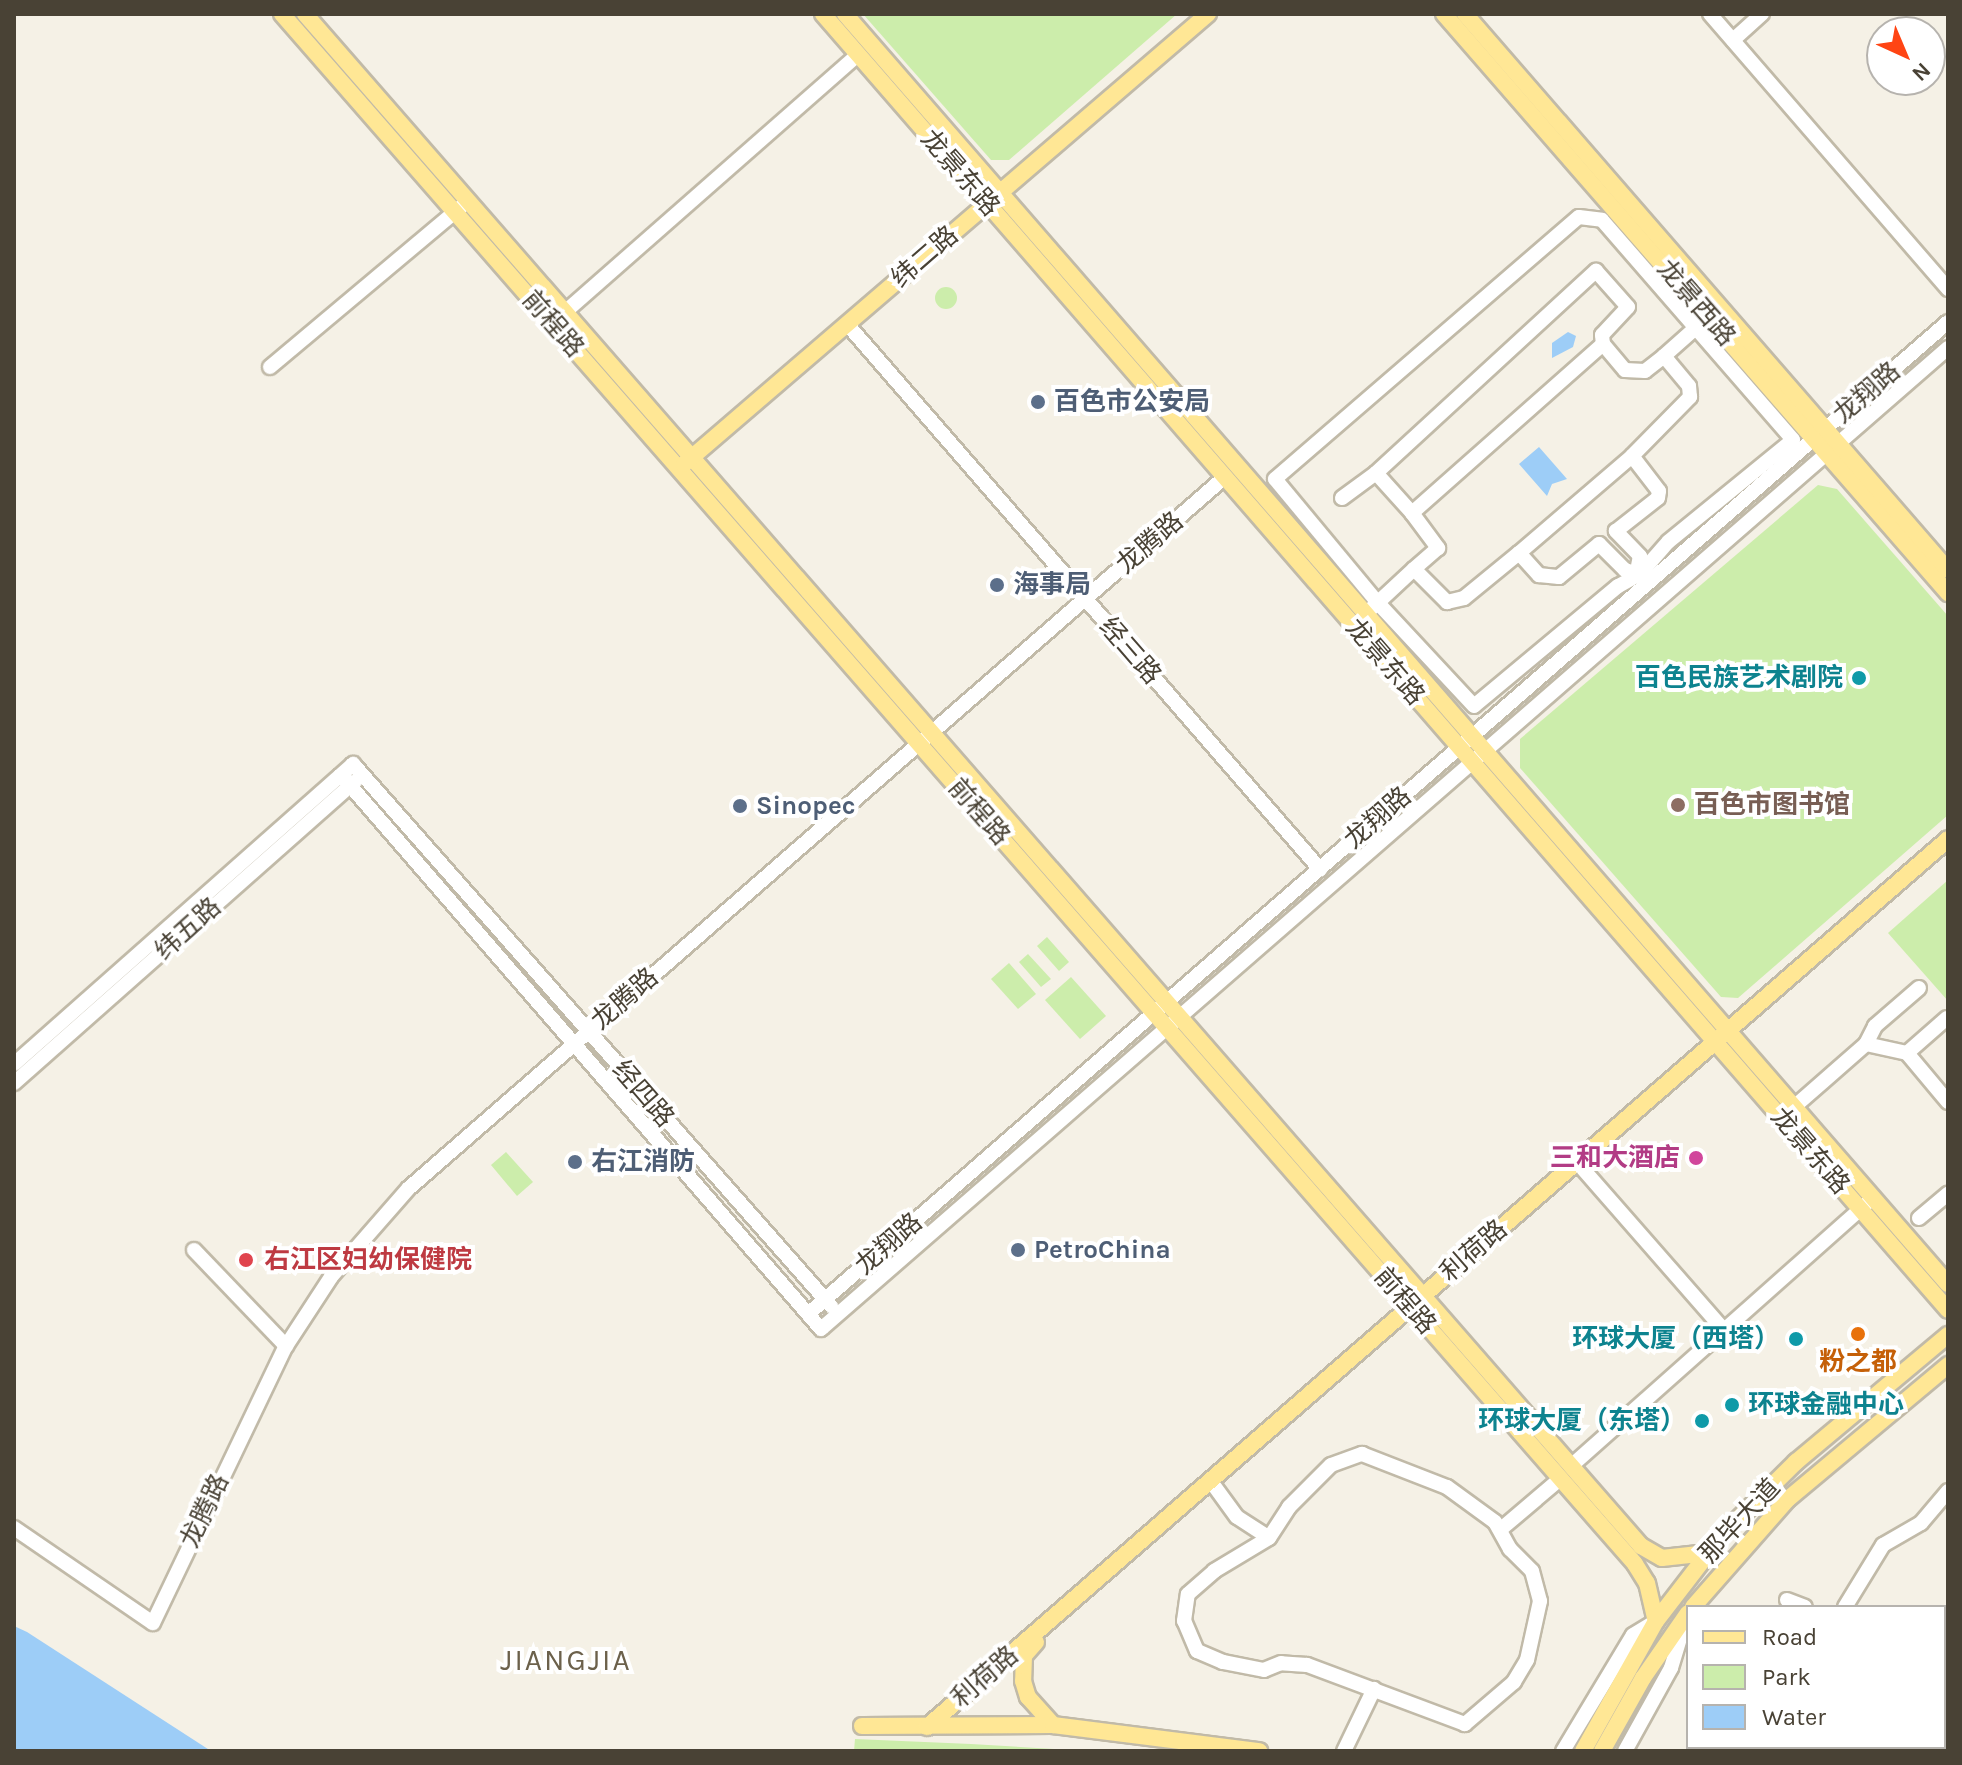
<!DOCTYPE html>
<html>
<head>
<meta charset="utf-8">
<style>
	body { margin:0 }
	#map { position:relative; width:1962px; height:1765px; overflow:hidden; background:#f5f1e6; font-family:Karla,"Noto Sans SC",sans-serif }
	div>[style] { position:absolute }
	.green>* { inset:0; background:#ccedab }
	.round { border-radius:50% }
	.water>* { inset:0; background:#9dcdf7 }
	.roads { filter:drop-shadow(2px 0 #c1baa8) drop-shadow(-2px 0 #c1baa8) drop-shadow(0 2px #c1baa8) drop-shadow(0 -2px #c1baa8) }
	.minor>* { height:14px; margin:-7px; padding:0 7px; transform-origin:7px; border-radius:7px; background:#fff }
	.major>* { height:16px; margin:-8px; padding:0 8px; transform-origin:8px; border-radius:8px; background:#ffe795 }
	.dots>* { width:22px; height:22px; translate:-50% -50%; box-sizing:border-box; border:4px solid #fff; border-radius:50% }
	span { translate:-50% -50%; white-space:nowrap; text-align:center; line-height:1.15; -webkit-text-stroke:8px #fff; paint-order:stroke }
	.street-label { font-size:26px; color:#494235 }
	.service-label { font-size:26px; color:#4e5e75; font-weight:700 }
	.left { translate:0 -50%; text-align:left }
	.culture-label { font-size:26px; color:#0d838f; font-weight:700 }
	.right { translate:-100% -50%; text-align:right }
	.education-label { font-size:26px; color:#785e54; font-weight:700 }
	.hotel-label { font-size:26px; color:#b23c85; font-weight:700 }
	.health-label { font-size:26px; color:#be3a42; font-weight:700 }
	.food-label { font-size:26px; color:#c56008; font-weight:700 }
	.quarter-label { font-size:30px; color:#6c614b; letter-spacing:2px }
	.frame { position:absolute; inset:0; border:16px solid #494235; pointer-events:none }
	.legend { position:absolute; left:1686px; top:1605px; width:260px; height:144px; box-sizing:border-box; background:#fff; border:2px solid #b6b3ae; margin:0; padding:10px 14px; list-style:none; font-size:24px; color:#494235 }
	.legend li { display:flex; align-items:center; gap:16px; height:40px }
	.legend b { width:40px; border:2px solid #b6b3ae }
	.north { position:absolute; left:1866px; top:16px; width:80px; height:80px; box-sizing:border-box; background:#fff; border:2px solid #b6b3ae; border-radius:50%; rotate:136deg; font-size:22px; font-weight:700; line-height:32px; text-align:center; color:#494235 }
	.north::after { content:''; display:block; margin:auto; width:28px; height:36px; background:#ff4413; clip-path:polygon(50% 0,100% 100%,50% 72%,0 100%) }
</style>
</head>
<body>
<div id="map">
	<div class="green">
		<div style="clip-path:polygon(863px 14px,1177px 14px,1009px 160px,991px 160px)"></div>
		<div class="round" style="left:935px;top:287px;width:22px;height:22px"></div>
		<div style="clip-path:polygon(1818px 485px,1837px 489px,1948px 616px,1948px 815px,1738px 998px,1721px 997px,1520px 768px,1520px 739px)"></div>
		<div style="clip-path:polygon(1948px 880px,1948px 1001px,1888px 933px)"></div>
		<div style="clip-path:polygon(1047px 937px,1069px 962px,1059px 971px,1037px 946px)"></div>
		<div style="clip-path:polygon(1028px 954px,1051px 979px,1041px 987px,1019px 962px)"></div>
		<div style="clip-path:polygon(1009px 963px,1036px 994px,1018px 1009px,991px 979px)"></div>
		<div style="clip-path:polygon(1071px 977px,1106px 1016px,1080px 1039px,1045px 1000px)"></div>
		<div style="clip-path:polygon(506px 1152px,533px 1182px,517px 1196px,491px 1165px)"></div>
		<div style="clip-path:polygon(855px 1739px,971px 1744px,1088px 1751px,854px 1751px)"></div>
	</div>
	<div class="water">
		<div style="clip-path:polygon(1568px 332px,1576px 336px,1573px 347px,1552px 358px,1552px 343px)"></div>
		<div style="clip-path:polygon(1539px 447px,1567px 479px,1552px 484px,1547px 496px,1519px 464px)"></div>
		<div style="clip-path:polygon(14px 1626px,27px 1632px,211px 1751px,14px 1751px)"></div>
	</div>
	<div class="roads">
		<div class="minor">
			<div style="left:1710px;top:14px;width:364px;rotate:49.1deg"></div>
			<div style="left:1733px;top:40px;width:39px;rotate:-42deg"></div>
			<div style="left:1579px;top:217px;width:23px;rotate:7deg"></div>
			<div style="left:1602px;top:220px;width:291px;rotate:49deg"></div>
			<div style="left:1793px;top:440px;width:161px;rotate:140.8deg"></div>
			<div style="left:1668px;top:542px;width:43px;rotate:131.2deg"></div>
			<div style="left:1640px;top:574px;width:25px;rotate:151deg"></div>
			<div style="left:1618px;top:586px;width:187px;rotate:140.2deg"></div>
			<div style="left:1474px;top:706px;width:141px;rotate:-133deg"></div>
			<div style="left:1378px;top:603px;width:161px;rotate:-129.7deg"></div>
			<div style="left:1275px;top:479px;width:401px;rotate:-40.8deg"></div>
			<div style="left:565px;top:312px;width:390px;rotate:-41.3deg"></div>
			<div style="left:847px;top:324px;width:722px;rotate:49.05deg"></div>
			<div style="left:270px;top:367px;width:252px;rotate:-40deg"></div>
			<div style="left:1376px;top:473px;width:54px;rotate:48deg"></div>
			<div style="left:1412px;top:513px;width:255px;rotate:-41.5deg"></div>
			<div style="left:1603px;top:344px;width:34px;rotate:50deg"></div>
			<div style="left:1625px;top:370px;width:20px;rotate:3deg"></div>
			<div style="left:1645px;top:371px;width:24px;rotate:-38deg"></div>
			<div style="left:1342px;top:498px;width:42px;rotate:-36.3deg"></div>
			<div style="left:1376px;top:473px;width:299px;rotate:-42.6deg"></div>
			<div style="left:1596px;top:271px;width:48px;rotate:48.4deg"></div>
			<div style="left:1628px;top:307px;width:38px;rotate:133deg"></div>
			<div style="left:1602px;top:335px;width:9px;rotate:84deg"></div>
			<div style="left:1412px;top:513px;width:44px;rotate:53.4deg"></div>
			<div style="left:1438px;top:548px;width:32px;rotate:139deg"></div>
			<div style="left:1519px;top:553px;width:149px;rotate:-40.6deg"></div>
			<div style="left:1637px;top:571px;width:15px;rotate:-79deg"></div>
			<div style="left:1640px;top:556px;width:35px;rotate:-134deg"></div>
			<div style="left:1616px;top:531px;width:53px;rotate:-38.2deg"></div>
			<div style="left:1658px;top:498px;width:7px;rotate:-82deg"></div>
			<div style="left:1659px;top:491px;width:44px;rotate:-127.6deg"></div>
			<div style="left:1632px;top:456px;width:83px;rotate:-45.5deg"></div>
			<div style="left:1690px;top:397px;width:11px;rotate:-95deg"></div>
			<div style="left:1689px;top:386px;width:39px;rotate:-130deg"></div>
			<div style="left:1664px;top:356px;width:47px;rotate:-41.5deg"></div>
			<div style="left:1372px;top:608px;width:57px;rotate:-42.9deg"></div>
			<div style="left:1414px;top:569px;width:47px;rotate:45deg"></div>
			<div style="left:1447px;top:602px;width:17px;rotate:-13deg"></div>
			<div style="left:1464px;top:598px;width:71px;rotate:-39.3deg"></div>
			<div style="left:1519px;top:553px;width:30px;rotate:48deg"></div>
			<div style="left:1539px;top:575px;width:20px;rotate:6deg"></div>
			<div style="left:1559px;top:577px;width:52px;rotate:-39.5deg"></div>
			<div style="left:1599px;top:544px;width:37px;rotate:45deg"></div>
			<div style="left:1625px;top:570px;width:19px;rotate:18deg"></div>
			<div style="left:341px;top:775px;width:733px;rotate:49.09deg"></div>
			<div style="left:821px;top:1329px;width:1494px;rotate:-41.04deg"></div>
			<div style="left:1866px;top:1044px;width:20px;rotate:-63deg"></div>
			<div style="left:1875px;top:1026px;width:58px;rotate:-40.8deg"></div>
			<div style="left:1907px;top:1053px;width:53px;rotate:-41.2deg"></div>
			<div style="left:14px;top:1064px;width:453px;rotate:-41.5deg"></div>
			<div style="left:353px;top:764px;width:723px;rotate:48.59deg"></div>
			<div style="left:14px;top:1083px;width:456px;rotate:-41.5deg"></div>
			<div style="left:1794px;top:1107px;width:96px;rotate:-41.2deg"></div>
			<div style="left:1866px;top:1044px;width:42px;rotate:12.4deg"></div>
			<div style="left:1907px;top:1053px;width:64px;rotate:50.1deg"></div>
			<div style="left:1583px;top:1169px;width:214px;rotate:48.8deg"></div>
			<div style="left:1919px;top:1218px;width:38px;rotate:-40deg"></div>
			<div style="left:194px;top:1250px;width:133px;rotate:46.2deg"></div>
			<div style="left:808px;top:1314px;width:1511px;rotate:-41.03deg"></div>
			<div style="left:1362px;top:1454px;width:91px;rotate:21.2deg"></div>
			<div style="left:1447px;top:1487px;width:59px;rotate:36.1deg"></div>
			<div style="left:1495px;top:1522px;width:31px;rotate:61deg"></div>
			<div style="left:1510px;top:1549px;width:31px;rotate:45deg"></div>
			<div style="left:1532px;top:1571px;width:31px;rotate:75deg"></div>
			<div style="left:1540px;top:1601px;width:60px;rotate:102.4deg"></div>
			<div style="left:1527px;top:1660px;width:26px;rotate:121deg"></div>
			<div style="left:1514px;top:1682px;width:65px;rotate:139.4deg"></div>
			<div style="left:1465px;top:1724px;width:169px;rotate:-159.5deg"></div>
			<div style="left:1307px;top:1665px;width:26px;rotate:-176deg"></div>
			<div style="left:1281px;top:1663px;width:18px;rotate:158deg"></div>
			<div style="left:1264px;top:1670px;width:42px;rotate:-169deg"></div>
			<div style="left:1223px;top:1662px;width:28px;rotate:-157deg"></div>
			<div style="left:1197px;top:1651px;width:33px;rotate:-113deg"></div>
			<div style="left:1184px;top:1621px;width:27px;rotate:-82deg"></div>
			<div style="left:1188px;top:1594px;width:35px;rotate:-41deg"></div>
			<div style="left:1214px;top:1571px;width:64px;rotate:-31deg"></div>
			<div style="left:1269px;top:1538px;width:37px;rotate:-57deg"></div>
			<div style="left:1289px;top:1507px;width:59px;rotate:-45deg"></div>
			<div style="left:1331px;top:1465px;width:33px;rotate:-20deg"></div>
			<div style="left:1571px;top:1466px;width:404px;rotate:-41.6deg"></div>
			<div style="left:1215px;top:1487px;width:37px;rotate:54deg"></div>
			<div style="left:1237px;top:1517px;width:38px;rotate:33deg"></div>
			<div style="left:14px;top:1528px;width:168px;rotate:34.4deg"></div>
			<div style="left:153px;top:1623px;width:307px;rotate:-64.4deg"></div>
			<div style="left:286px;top:1346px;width:82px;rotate:-56.9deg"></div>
			<div style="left:331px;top:1277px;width:118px;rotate:-48.8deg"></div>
			<div style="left:409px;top:1188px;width:1082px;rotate:-41.07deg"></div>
			<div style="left:1501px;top:1529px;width:77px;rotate:-40.3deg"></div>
			<div style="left:1787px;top:1600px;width:19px;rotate:21deg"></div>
			<div style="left:1845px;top:1607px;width:73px;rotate:-58.5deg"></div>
			<div style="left:1883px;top:1545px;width:44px;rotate:-30.1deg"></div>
			<div style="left:1921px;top:1523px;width:42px;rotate:-49.8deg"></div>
			<div style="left:1344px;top:1751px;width:69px;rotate:-64.2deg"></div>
			<div style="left:1563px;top:1751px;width:135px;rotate:-58.9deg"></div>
			<div style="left:1633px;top:1635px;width:27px;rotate:-31deg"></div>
			<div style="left:1625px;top:1751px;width:95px;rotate:-61deg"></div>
			<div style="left:1671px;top:1668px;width:48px;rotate:-73.1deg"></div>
		</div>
		<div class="major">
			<div style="left:282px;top:14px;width:2057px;rotate:48.88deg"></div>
			<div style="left:1635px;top:1564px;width:22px;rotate:58deg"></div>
			<div style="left:1647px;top:1583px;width:39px;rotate:77deg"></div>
			<div style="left:305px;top:14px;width:2033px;rotate:48.91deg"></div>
			<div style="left:1641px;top:1546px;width:24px;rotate:30deg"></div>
			<div style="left:1662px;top:1558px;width:46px;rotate:-6.2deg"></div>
			<div style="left:823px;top:14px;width:1716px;rotate:49.04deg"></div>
			<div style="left:845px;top:14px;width:1682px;rotate:49.03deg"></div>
			<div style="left:1444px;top:14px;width:768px;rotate:48.96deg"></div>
			<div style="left:1465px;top:14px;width:736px;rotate:49.02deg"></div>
			<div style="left:684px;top:464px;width:691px;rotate:-40.66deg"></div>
			<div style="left:1693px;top:1607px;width:144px;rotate:-48.7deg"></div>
			<div style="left:1788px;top:1499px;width:209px;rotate:-39.9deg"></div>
			<div style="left:1036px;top:1642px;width:18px;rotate:131deg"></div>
			<div style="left:1024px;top:1656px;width:25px;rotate:92deg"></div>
			<div style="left:1023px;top:1681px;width:17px;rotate:73deg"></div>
			<div style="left:1028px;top:1697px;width:38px;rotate:48deg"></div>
			<div style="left:862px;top:1726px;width:191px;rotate:-0.3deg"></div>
			<div style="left:1053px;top:1725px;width:208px;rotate:7.2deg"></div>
			<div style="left:927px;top:1727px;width:1353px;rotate:-41.01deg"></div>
			<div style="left:1583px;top:1751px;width:149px;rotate:-60.7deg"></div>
			<div style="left:1656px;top:1621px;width:110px;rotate:-52.4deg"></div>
			<div style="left:1723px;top:1534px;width:103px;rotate:-44.6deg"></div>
			<div style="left:1796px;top:1462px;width:198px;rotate:-39.9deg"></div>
			<div style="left:1602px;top:1751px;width:84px;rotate:-60.7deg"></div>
			<div style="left:1643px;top:1678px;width:79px;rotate:-55.3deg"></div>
		</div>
	</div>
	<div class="dots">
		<div style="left:1038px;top:402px;background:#5c6f8a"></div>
		<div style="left:997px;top:585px;background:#5c6f8a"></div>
		<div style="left:1859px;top:678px;background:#0f9aa8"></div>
		<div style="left:1678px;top:805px;background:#8d6e63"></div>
		<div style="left:740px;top:806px;background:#5c6f8a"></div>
		<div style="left:1696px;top:1158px;background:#d1479c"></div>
		<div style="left:575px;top:1162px;background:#5c6f8a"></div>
		<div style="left:1018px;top:1250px;background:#5c6f8a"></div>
		<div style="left:246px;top:1260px;background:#e0444e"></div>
		<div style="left:1858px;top:1334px;background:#e8710a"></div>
		<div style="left:1796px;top:1339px;background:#0f9aa8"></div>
		<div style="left:1732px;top:1405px;background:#0f9aa8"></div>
		<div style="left:1702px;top:1421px;background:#0f9aa8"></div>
	</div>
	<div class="street-label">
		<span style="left:960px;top:173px;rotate:49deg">龙景东路</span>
		<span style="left:925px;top:257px;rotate:-41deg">纬二路</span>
		<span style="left:1696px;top:303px;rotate:49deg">龙景西路</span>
		<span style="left:553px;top:324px;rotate:49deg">前程路</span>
		<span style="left:1867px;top:393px;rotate:-41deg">龙翔路</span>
		<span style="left:1150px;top:543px;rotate:-41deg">龙腾路</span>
		<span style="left:1130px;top:651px;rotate:49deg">经三路</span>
		<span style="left:1385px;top:662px;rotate:49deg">龙景东路</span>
		<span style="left:979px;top:812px;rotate:49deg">前程路</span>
		<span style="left:1378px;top:818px;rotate:-41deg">龙翔路</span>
		<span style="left:188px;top:929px;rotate:-42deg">纬五路</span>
		<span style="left:625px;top:999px;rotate:-41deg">龙腾路</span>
		<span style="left:643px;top:1094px;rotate:49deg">经四路</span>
		<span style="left:1810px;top:1151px;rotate:49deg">龙景东路</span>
		<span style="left:889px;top:1244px;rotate:-41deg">龙翔路</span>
		<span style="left:1474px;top:1251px;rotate:-41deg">利荷路</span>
		<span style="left:1405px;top:1301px;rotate:49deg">前程路</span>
		<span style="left:205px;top:1511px;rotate:-65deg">龙腾路</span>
		<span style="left:1740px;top:1521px;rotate:-47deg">那毕大道</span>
		<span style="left:985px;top:1677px;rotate:-41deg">利荷路</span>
	</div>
	<div class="service-label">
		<span class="left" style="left:1054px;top:402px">百色市公安局</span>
		<span class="left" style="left:1013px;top:585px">海事局</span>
		<span class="left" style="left:756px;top:806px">Sinopec</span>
		<span class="left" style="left:591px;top:1162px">右江消防</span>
		<span class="left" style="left:1034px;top:1250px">PetroChina</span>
	</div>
	<div class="culture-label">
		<span class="right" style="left:1843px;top:678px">百色民族艺术剧院</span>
		<span class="right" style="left:1780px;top:1339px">环球大厦（西塔）</span>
		<span class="left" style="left:1748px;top:1405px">环球金融中心</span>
		<span class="right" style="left:1686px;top:1421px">环球大厦（东塔）</span>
	</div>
	<div class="education-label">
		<span class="left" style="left:1694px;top:805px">百色市图书馆</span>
	</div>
	<div class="hotel-label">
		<span class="right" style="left:1680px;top:1158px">三和大酒店</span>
	</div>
	<div class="health-label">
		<span class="left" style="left:264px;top:1260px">右江区妇幼保健院</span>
	</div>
	<div class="food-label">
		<span style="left:1858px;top:1362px">粉之都</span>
	</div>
	<div class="quarter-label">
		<span style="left:566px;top:1660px">JIANGJIA</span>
	</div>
	<div class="frame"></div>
	<ul class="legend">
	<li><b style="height:10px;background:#ffe795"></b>Road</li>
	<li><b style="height:22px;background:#ccedab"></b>Park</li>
	<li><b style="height:22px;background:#9dcdf7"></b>Water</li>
	</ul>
	<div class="north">N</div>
</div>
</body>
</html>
